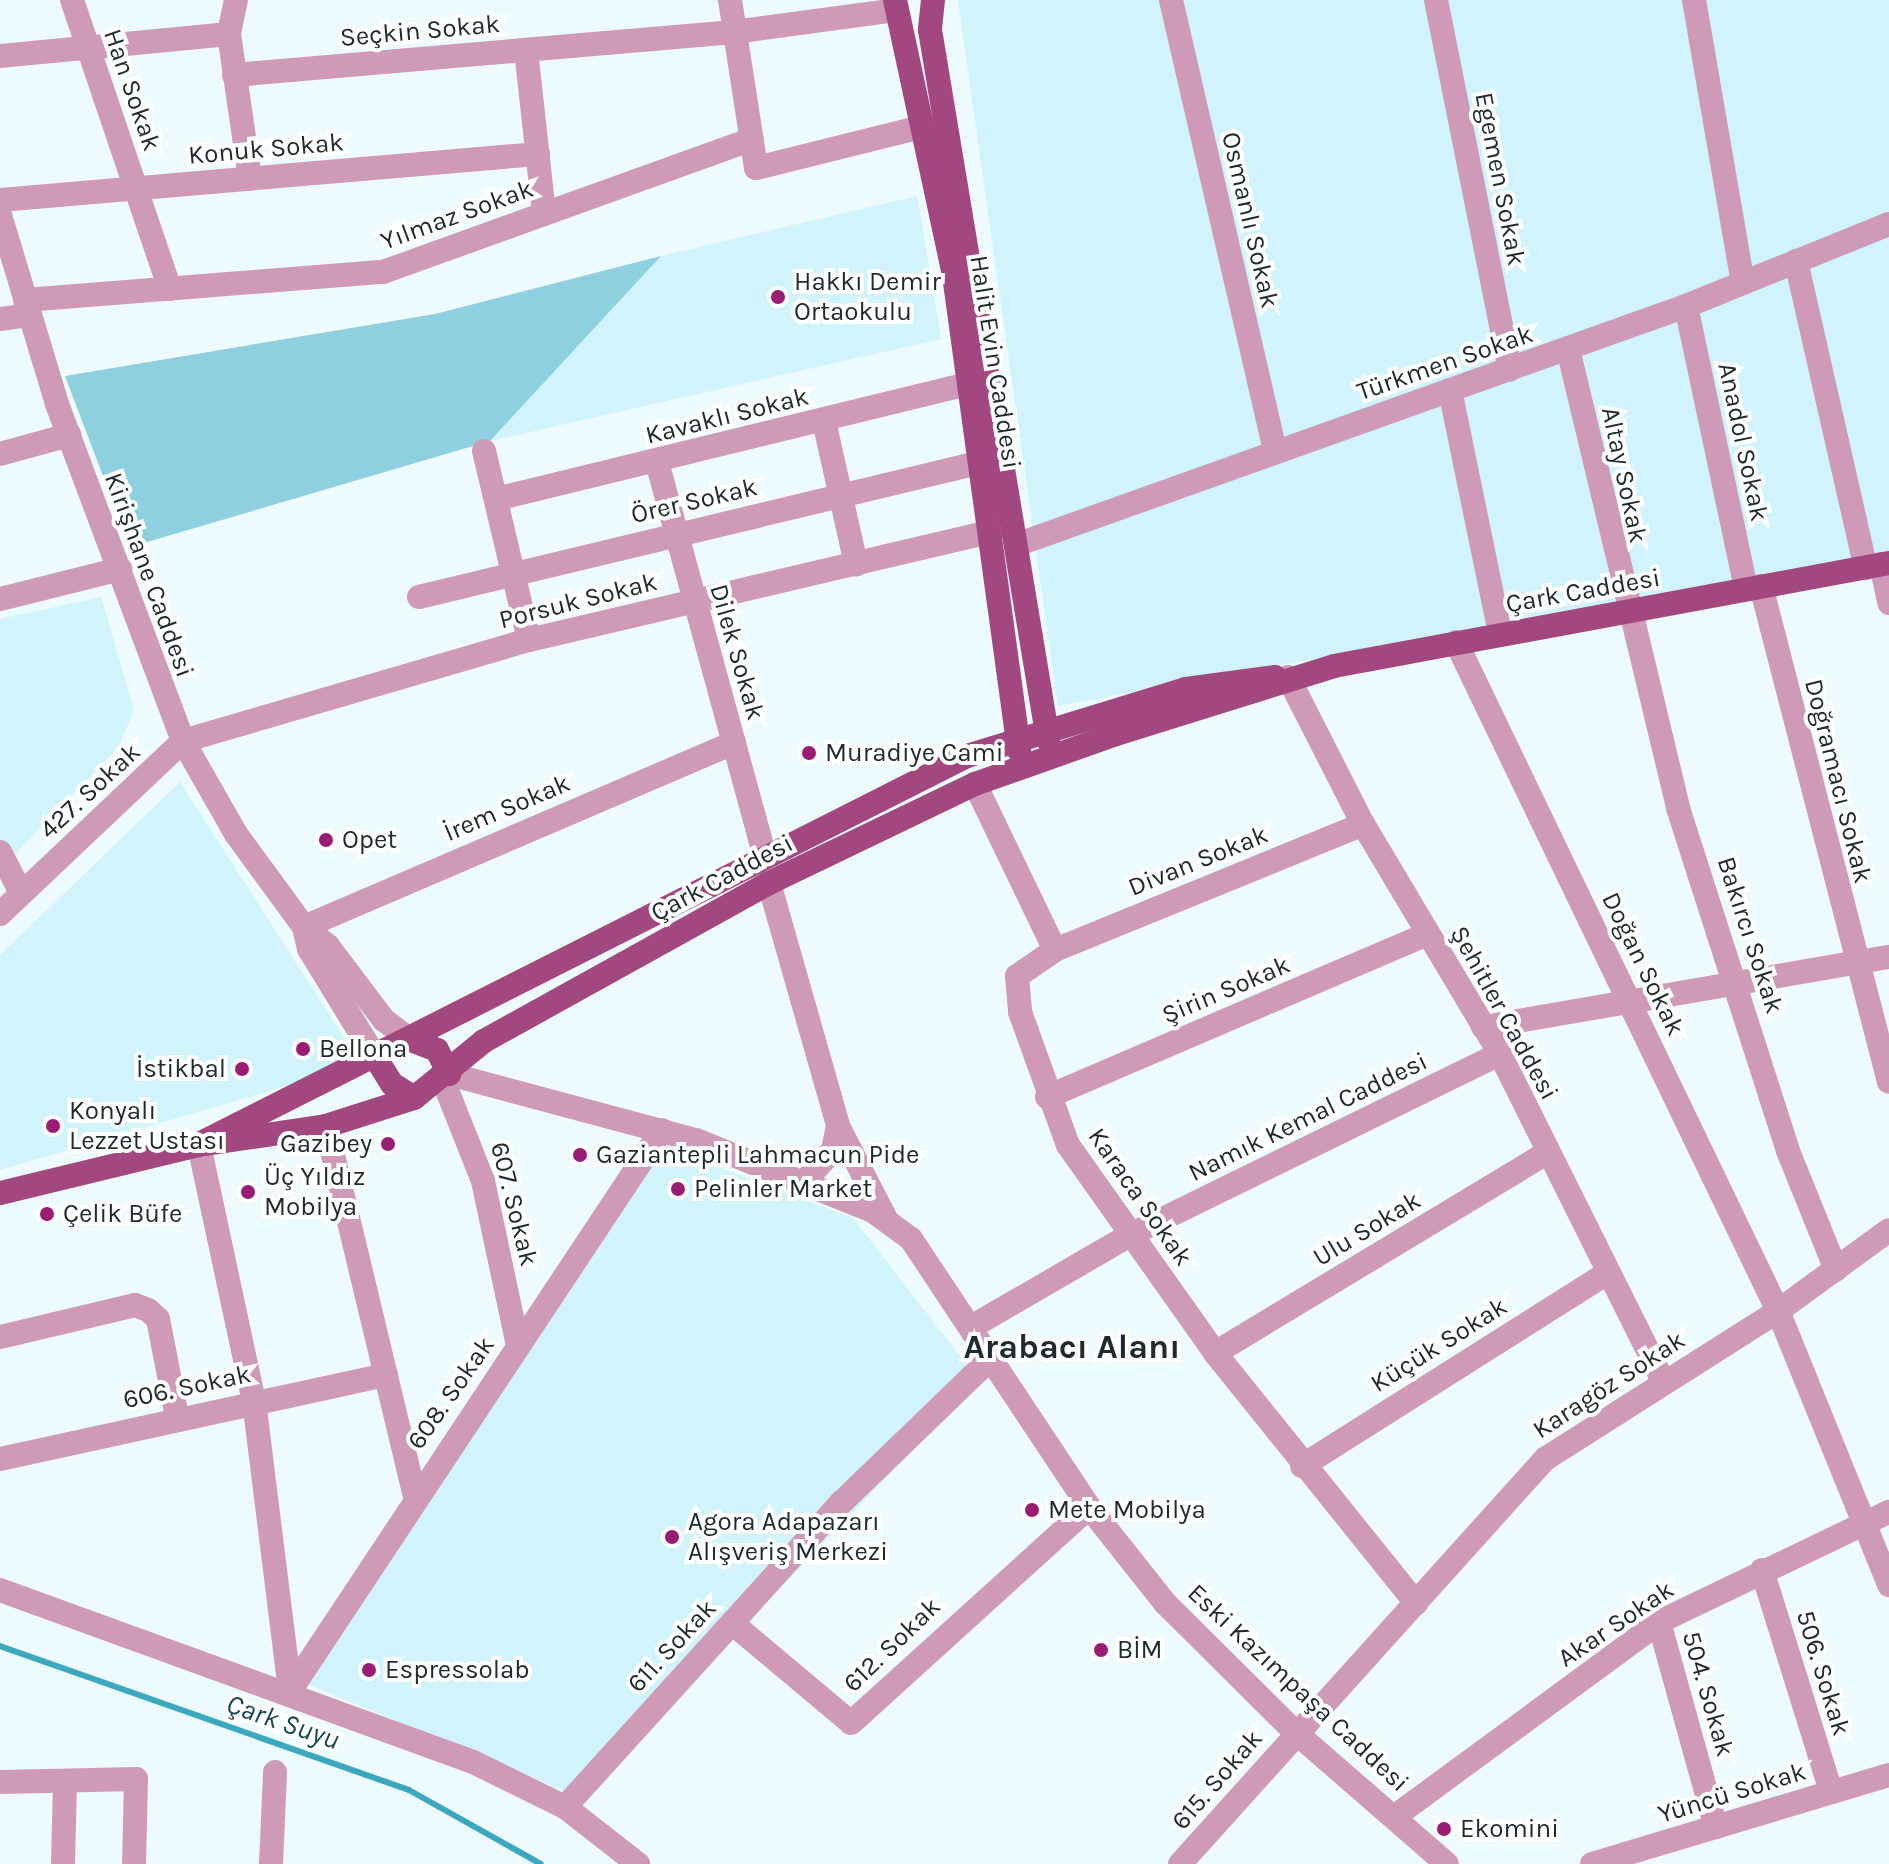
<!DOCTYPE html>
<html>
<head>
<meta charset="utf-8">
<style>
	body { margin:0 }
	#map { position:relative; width:1889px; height:1864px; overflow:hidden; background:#edfafe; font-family:Karla,sans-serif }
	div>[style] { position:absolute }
	.built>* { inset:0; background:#d1f3fc }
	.green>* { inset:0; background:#8fd0e0 }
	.stream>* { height:6px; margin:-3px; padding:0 3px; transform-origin:3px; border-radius:3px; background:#3ba8c0 }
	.minor>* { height:24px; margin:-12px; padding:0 12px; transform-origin:12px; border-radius:12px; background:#ce9ab7 }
	.major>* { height:24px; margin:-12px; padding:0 12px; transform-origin:12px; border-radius:12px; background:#a24780 }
	.dots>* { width:22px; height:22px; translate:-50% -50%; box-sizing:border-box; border:4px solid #fff; border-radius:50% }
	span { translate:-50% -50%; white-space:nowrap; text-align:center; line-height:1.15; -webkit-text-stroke:8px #fff; paint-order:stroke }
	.street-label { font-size:26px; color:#1e2b2e }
	.poi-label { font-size:26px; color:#1e2b2e }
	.left { translate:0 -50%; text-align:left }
	.right { translate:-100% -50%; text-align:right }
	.water-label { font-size:28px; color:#184752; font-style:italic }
	.district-label { font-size:34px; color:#1e2b2e; font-weight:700 }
</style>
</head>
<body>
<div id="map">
	<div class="built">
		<div style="clip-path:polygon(1889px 0,1889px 553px,1058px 706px,958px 0)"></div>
		<div style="clip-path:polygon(917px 196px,941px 339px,490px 441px,661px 256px)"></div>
		<div style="clip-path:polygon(101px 597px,134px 710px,118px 748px,0 869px,0 619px)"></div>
		<div style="clip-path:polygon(180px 782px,352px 1050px,347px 1068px,0 1170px,0 955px)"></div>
		<div style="clip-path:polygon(665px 1147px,853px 1218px,979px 1381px,580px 1797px,305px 1683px)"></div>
	</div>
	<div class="green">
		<div style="clip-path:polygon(661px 256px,490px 441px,130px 547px,65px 376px,435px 314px)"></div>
	</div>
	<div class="stream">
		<div style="left:0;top:1646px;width:434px;rotate:19.4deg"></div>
		<div style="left:409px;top:1790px;width:151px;rotate:29.3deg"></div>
	</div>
	<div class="minor">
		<div style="left:72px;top:0;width:305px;rotate:71.3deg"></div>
		<div style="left:236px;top:0;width:35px;rotate:102deg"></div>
		<div style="left:229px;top:34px;width:146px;rotate:81.7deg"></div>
		<div style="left:730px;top:0;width:170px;rotate:81.2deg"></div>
		<div style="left:756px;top:168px;width:175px;rotate:-13.9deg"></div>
		<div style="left:1171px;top:0;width:464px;rotate:77deg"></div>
		<div style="left:1436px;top:0;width:377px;rotate:78.7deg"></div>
		<div style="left:1694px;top:0;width:287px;rotate:80.2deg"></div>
		<div style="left:526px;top:50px;width:165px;rotate:83.7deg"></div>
		<div style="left:0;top:56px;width:230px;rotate:-5.5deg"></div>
		<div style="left:234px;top:75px;width:502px;rotate:-4.92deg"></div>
		<div style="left:734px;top:32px;width:163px;rotate:-7.7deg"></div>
		<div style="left:0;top:200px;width:540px;rotate:-4.89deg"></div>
		<div style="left:0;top:215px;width:197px;rotate:73.2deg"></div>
		<div style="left:57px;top:404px;width:360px;rotate:69.5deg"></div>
		<div style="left:183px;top:741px;width:107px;rotate:60.3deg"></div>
		<div style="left:236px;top:834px;width:115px;rotate:53.8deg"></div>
		<div style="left:304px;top:927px;width:31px;rotate:38deg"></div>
		<div style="left:328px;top:946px;width:93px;rotate:52.9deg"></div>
		<div style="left:384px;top:1020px;width:34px;rotate:37deg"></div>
		<div style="left:1796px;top:261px;width:315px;rotate:77.2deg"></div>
		<div style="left:25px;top:300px;width:359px;rotate:-4.5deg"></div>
		<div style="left:383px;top:272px;width:392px;rotate:-19.8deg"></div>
		<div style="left:1686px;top:306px;width:288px;rotate:78deg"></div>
		<div style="left:0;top:319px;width:30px;rotate:-8deg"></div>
		<div style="left:1568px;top:349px;width:472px;rotate:76.5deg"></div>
		<div style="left:1678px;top:808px;width:360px;rotate:72.2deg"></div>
		<div style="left:1788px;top:1151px;width:128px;rotate:68deg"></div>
		<div style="left:1450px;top:390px;width:249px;rotate:78.4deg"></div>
		<div style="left:824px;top:421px;width:147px;rotate:77.4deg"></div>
		<div style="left:484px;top:451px;width:194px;rotate:76.6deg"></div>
		<div style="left:0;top:454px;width:72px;rotate:-15.4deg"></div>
		<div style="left:657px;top:462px;width:409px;rotate:74.7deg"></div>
		<div style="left:496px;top:499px;width:489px;rotate:-13.7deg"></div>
		<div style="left:1016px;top:545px;width:711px;rotate:-19.63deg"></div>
		<div style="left:1686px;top:306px;width:219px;rotate:-22deg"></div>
		<div style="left:1881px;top:564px;width:40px;rotate:78deg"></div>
		<div style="left:1761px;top:586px;width:512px;rotate:75.53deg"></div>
		<div style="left:419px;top:597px;width:579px;rotate:-13.48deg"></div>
		<div style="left:0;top:599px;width:124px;rotate:-14deg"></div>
		<div style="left:1456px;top:642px;width:742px;rotate:64.3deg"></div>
		<div style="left:1778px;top:1311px;width:296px;rotate:67.9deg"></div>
		<div style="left:1288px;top:677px;width:165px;rotate:63deg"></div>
		<div style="left:1363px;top:824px;width:268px;rotate:59.2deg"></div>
		<div style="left:1500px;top:1054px;width:365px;rotate:63.5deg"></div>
		<div style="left:975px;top:784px;width:184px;rotate:64.3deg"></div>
		<div style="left:1055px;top:950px;width:46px;rotate:145.6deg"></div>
		<div style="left:1017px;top:976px;width:36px;rotate:85deg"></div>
		<div style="left:1020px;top:1012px;width:141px;rotate:70.2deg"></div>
		<div style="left:1068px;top:1145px;width:255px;rotate:54.7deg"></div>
		<div style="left:1215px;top:1353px;width:321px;rotate:51.2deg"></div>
		<div style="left:0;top:852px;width:46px;rotate:62.9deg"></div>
		<div style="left:769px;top:883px;width:253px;rotate:74.1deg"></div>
		<div style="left:838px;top:1126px;width:105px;rotate:62.7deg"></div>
		<div style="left:0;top:914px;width:252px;rotate:-43.4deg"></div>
		<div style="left:183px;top:741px;width:360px;rotate:-16.3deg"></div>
		<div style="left:529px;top:640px;width:474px;rotate:-13.2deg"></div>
		<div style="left:304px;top:927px;width:468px;rotate:-23.2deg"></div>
		<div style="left:304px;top:927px;width:23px;rotate:77deg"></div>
		<div style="left:309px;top:949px;width:130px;rotate:58.5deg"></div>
		<div style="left:1055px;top:950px;width:333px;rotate:-22.2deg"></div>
		<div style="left:1483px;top:1027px;width:412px;rotate:-9.8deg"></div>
		<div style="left:449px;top:1074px;width:256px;rotate:15deg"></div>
		<div style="left:696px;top:1140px;width:191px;rotate:21.9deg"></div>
		<div style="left:873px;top:1211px;width:47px;rotate:36.4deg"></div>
		<div style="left:911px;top:1239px;width:322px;rotate:56.4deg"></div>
		<div style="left:1089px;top:1507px;width:124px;rotate:51.6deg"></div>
		<div style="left:1166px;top:1604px;width:182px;rotate:44.8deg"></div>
		<div style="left:1295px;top:1732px;width:201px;rotate:41deg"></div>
		<div style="left:443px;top:1080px;width:109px;rotate:68.4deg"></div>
		<div style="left:483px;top:1181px;width:169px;rotate:78deg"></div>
		<div style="left:1047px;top:1097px;width:414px;rotate:-23.2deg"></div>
		<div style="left:326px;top:1126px;width:381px;rotate:76.5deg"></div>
		<div style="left:199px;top:1145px;width:262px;rotate:77.9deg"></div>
		<div style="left:254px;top:1401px;width:292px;rotate:82.9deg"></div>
		<div style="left:804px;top:1182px;width:43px;rotate:-47.8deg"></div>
		<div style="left:833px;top:1150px;width:25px;rotate:-78deg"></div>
		<div style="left:973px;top:1326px;width:181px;rotate:-30.1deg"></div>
		<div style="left:1130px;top:1235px;width:412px;rotate:-26.1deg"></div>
		<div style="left:0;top:1337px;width:139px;rotate:-13.3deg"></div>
		<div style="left:135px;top:1305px;width:14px;rotate:21deg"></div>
		<div style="left:148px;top:1310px;width:13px;rotate:42deg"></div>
		<div style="left:158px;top:1319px;width:100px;rotate:79deg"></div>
		<div style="left:1215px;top:1353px;width:388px;rotate:-31.1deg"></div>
		<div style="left:0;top:1459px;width:395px;rotate:-12.3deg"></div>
		<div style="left:1302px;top:1466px;width:361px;rotate:-32.3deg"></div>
		<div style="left:1762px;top:1570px;width:232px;rotate:72.7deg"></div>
		<div style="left:0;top:1590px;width:503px;rotate:19.98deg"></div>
		<div style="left:473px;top:1762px;width:102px;rotate:26.1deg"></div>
		<div style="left:565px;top:1807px;width:93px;rotate:38deg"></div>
		<div style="left:1659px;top:1622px;width:213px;rotate:74.5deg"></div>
		<div style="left:732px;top:1623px;width:155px;rotate:40deg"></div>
		<div style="left:851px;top:1723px;width:321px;rotate:-42.2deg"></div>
		<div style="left:290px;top:1691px;width:673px;rotate:-56.45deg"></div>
		<div style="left:0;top:1782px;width:136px;rotate:-1.3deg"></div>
		<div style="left:136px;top:1779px;width:85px;rotate:91.3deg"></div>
		<div style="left:565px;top:1807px;width:411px;rotate:-47.8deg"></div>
		<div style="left:841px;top:1503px;width:211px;rotate:-44deg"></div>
		<div style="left:1394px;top:1817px;width:329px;rotate:-36.3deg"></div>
		<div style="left:1659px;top:1622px;width:255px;rotate:-25.6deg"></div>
		<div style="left:63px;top:1864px;width:83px;rotate:-88.6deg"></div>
		<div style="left:271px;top:1864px;width:92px;rotate:-87.5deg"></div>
		<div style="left:1180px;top:1864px;width:545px;rotate:-47.97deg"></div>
		<div style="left:1545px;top:1459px;width:276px;rotate:-32.4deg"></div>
		<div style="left:1778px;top:1311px;width:137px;rotate:-36.1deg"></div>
		<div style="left:1592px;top:1864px;width:310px;rotate:-16.7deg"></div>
	</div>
	<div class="major">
		<div style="left:895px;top:0;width:281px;rotate:77.9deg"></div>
		<div style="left:954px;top:275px;width:480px;rotate:82.2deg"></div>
		<div style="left:933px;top:0;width:30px;rotate:96deg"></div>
		<div style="left:930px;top:30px;width:720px;rotate:80.56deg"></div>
		<div style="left:411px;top:1040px;width:28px;rotate:21deg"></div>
		<div style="left:437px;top:1050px;width:27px;rotate:63deg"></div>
		<div style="left:377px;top:1060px;width:28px;rotate:58deg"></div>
		<div style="left:392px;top:1084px;width:26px;rotate:32deg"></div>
		<div style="left:201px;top:1143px;width:858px;rotate:-26.8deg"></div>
		<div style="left:967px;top:756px;width:229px;rotate:-17deg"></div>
		<div style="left:1186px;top:689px;width:90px;rotate:-7.7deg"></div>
		<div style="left:0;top:1193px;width:205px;rotate:-13.6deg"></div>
		<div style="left:199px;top:1145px;width:128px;rotate:-8.5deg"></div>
		<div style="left:326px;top:1126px;width:92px;rotate:-17.7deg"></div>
		<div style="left:414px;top:1098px;width:90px;rotate:-39.2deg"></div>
		<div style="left:484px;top:1041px;width:326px;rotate:-29deg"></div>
		<div style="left:769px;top:883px;width:229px;rotate:-25.7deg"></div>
		<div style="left:975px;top:784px;width:150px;rotate:-19.5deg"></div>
		<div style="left:1116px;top:734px;width:228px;rotate:-17.3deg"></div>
		<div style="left:1334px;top:666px;width:564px;rotate:-10.51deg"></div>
	</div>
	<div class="dots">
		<div style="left:778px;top:297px;background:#9a1c73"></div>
		<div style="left:809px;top:753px;background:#9a1c73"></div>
		<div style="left:326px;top:840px;background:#9a1c73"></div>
		<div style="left:303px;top:1049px;background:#9a1c73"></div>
		<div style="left:242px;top:1069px;background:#9a1c73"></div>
		<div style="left:53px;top:1126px;background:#9a1c73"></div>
		<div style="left:388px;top:1144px;background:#9a1c73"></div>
		<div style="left:580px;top:1155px;background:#9a1c73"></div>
		<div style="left:678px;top:1189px;background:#9a1c73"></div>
		<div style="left:248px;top:1192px;background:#9a1c73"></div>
		<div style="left:47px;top:1214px;background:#9a1c73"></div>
		<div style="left:1032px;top:1510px;background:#9a1c73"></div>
		<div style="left:672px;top:1537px;background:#9a1c73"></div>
		<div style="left:1101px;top:1650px;background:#9a1c73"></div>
		<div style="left:369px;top:1670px;background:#9a1c73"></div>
		<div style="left:1444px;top:1829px;background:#9a1c73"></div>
	</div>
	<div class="street-label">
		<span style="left:420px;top:31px;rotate:-5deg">Seçkin Sokak</span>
		<span style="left:132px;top:90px;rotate:71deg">Han Sokak</span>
		<span style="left:266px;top:149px;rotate:-5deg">Konuk Sokak</span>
		<span style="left:1500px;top:179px;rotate:79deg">Egemen Sokak</span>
		<span style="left:457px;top:215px;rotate:-20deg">Yılmaz Sokak</span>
		<span style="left:1250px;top:220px;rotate:77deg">Osmanlı Sokak</span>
		<span style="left:995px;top:362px;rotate:81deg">Halit Evin Caddesi</span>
		<span style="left:1445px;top:363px;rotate:-19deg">Türkmen Sokak</span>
		<span style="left:727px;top:416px;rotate:-14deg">Kavaklı Sokak</span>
		<span style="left:1743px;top:442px;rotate:78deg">Anadol Sokak</span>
		<span style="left:1624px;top:475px;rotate:78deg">Altay Sokak</span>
		<span style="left:694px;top:501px;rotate:-13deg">Örer Sokak</span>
		<span style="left:149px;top:575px;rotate:70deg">Kirişhane Caddesi</span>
		<span style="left:1583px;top:591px;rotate:-10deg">Çark Caddesi</span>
		<span style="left:578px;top:601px;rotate:-14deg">Porsuk Sokak</span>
		<span style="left:737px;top:652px;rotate:74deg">Dilek Sokak</span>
		<span style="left:1838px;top:781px;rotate:76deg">Doğramacı Sokak</span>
		<span style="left:90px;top:791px;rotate:-43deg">427. Sokak</span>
		<span style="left:507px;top:808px;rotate:-23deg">İrem Sokak</span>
		<span style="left:1198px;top:861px;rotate:-22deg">Divan Sokak</span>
		<span style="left:722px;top:878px;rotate:-28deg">Çark Caddesi</span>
		<span style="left:1750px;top:935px;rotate:72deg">Bakırcı Sokak</span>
		<span style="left:1643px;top:964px;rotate:64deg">Doğan Sokak</span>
		<span style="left:1226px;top:990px;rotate:-23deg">Şirin Sokak</span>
		<span style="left:1504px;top:1013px;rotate:61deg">Şehitler Caddesi</span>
		<span style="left:1308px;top:1117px;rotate:-26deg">Namık Kemal Caddesi</span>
		<span style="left:1140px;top:1197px;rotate:55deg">Karaca Sokak</span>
		<span style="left:514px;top:1204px;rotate:76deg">607. Sokak</span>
		<span style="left:1367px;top:1229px;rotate:-31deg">Ulu Sokak</span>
		<span style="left:1439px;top:1345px;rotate:-32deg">Küçük Sokak</span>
		<span style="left:1609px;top:1385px;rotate:-33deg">Karagöz Sokak</span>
		<span style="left:187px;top:1387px;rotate:-12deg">606. Sokak</span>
		<span style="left:451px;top:1393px;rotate:-55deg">608. Sokak</span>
		<span style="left:1616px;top:1624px;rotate:-34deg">Akar Sokak</span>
		<span style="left:892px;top:1645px;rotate:-44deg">612. Sokak</span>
		<span style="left:672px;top:1646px;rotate:-47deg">611. Sokak</span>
		<span style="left:1823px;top:1673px;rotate:73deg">506. Sokak</span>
		<span style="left:1298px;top:1688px;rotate:43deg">Eski Kazımpaşa Caddesi</span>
		<span style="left:1708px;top:1694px;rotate:74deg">504. Sokak</span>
		<span style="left:1217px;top:1780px;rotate:-49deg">615. Sokak</span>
		<span style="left:1732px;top:1793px;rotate:-17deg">Yüncü Sokak</span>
	</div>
	<div class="poi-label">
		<span class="left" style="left:794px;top:297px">Hakkı Demir<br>Ortaokulu</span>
		<span class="left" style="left:825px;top:753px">Muradiye Cami</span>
		<span class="left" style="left:342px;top:840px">Opet</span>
		<span class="left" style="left:319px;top:1049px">Bellona</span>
		<span class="right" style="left:226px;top:1069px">İstikbal</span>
		<span class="left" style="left:69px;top:1126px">Konyalı<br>Lezzet Ustası</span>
		<span class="right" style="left:372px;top:1144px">Gazibey</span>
		<span class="left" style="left:596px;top:1155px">Gaziantepli Lahmacun Pide</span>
		<span class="left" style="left:264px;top:1192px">Üç Yıldız<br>Mobilya</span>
		<span class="left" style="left:694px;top:1189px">Pelinler Market</span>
		<span class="left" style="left:63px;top:1214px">Çelik Büfe</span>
		<span class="left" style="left:1048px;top:1510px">Mete Mobilya</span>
		<span class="left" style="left:688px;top:1537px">Agora Adapazarı<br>Alışveriş Merkezi</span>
		<span class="left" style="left:1117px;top:1650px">BİM</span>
		<span class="left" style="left:385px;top:1670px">Espressolab</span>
		<span class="left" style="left:1460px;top:1829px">Ekomini</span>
	</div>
	<div class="water-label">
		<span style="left:283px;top:1722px;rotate:19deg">Çark Suyu</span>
	</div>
	<div class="district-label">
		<span style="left:1072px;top:1348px">Arabacı Alanı</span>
	</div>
</div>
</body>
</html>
